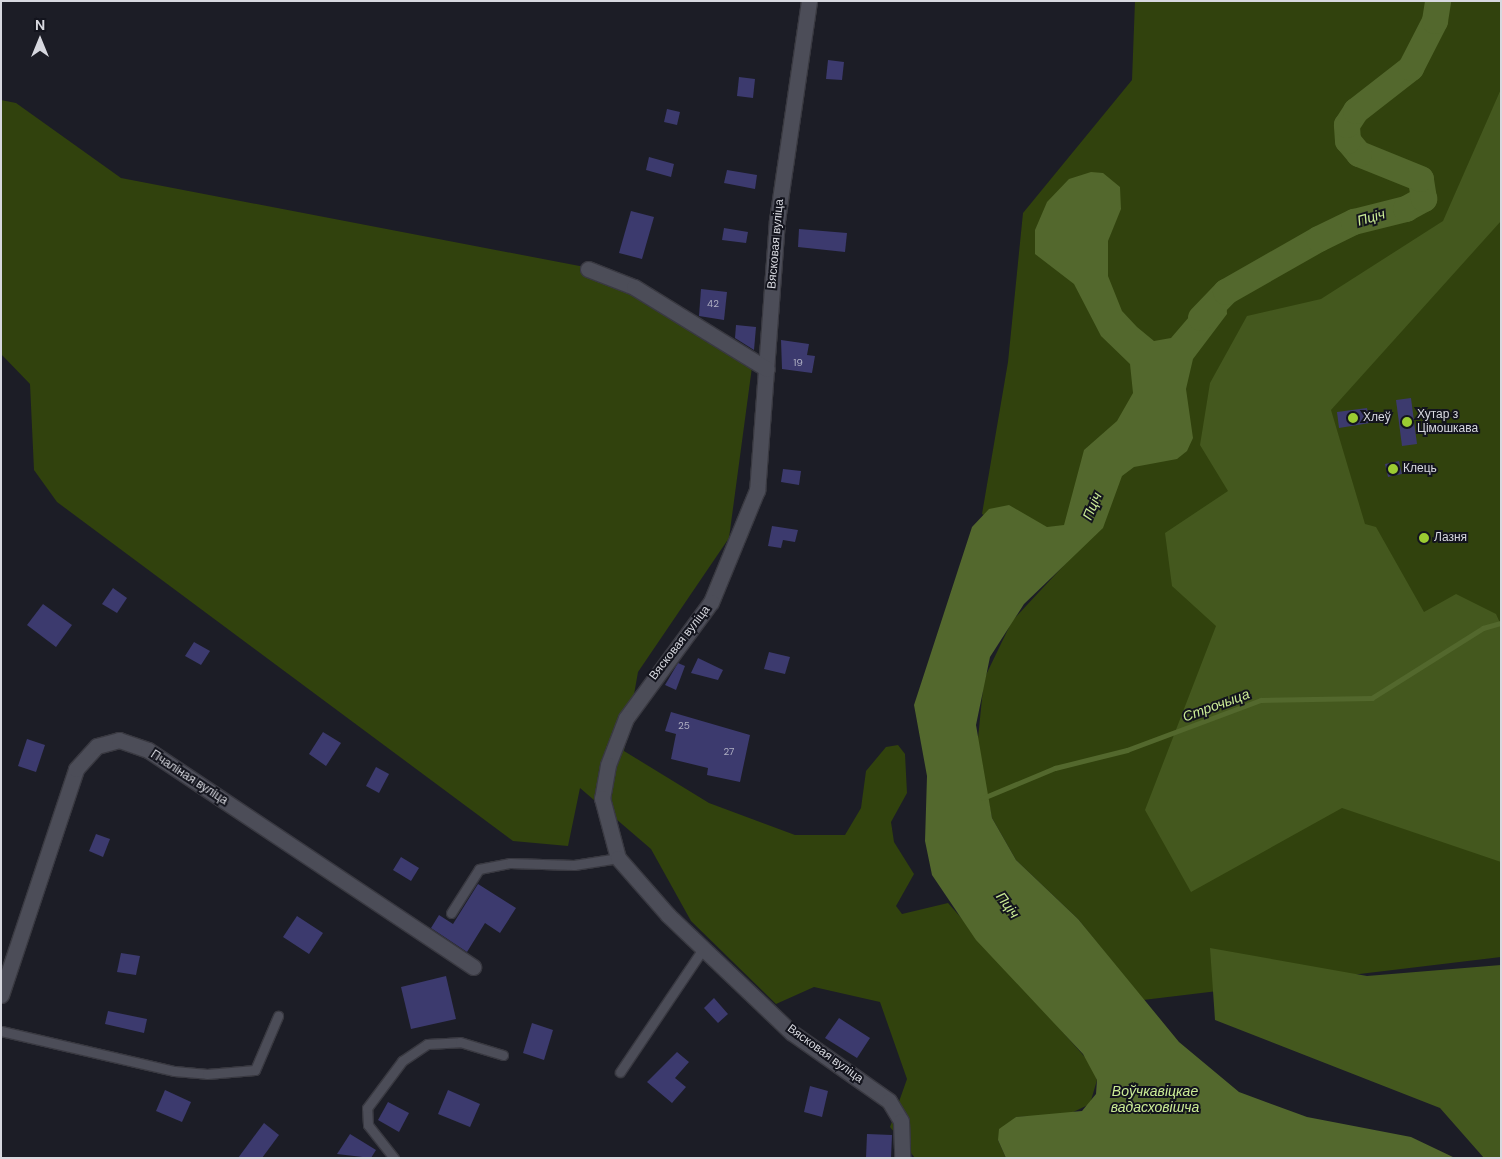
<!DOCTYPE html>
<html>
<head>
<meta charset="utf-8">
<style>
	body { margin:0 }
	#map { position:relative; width:1502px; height:1159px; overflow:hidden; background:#1c1d26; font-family:"DM Sans",sans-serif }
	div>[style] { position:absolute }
	.green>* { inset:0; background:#31420d }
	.forest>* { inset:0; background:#44581e }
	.water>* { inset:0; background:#53682d }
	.stream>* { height:4.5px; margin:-2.25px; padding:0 2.25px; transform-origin:2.25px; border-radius:2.25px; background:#53682d }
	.river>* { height:26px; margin:-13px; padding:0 13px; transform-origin:13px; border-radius:13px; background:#53682d }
	.building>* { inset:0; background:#3c3a6e }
	.roads { filter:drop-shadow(1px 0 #393941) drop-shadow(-1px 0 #393941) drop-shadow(0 1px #393941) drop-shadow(0 -1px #393941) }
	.lane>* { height:9px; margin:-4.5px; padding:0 4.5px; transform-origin:4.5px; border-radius:4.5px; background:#4c4d58 }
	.street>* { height:15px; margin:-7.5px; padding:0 7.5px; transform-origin:7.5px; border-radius:7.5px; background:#4c4d58 }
	.dots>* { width:14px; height:14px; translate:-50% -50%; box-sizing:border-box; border:2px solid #13141d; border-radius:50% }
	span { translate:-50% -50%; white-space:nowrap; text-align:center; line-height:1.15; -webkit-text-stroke:4px #13141d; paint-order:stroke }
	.number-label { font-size:10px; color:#b0b0c3 }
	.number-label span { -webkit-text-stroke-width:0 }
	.street-label { font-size:12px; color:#d7d8df }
	.poi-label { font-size:12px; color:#d7d8df }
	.left { translate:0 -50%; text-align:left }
	.water-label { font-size:14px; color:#cbec96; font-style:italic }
	.frame { position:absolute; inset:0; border:2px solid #d7d8df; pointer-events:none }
	.north { position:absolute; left:15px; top:15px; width:50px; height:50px; -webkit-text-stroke:4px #13141d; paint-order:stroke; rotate:0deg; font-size:14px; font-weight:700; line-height:20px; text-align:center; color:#d7d8df }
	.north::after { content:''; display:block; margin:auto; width:18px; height:22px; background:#d7d8df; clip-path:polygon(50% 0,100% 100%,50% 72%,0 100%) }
</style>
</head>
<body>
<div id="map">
	<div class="green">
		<div style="clip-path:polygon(1135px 1px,1501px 1px,1501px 957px,1143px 1000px,1078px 919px,1016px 860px,992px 818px,977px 748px,984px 679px,1012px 621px,1067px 562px,982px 514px,1008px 362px,1023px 213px,1132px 80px)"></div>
		<div style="clip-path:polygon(1px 100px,16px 103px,121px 178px,590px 268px,752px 367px,729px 538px,638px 672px,624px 751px,709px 803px,795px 835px,845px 835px,861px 808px,866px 771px,886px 747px,898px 745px,905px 754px,907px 793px,891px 822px,894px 842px,914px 874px,896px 906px,902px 914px,948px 903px,1092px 1065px,1097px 1080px,1090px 1104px,1067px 1115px,1016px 1117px,998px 1140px,1006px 1158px,915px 1158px,890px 1127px,907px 1079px,880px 1002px,814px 987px,776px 1004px,691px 921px,651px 849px,580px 788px,568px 846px,513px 841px,57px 502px,34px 470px,30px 384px,1px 354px)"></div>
	</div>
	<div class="forest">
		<div style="clip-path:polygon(1501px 89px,1501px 221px,1331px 410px,1365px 524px,1376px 527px,1424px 612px,1456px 594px,1496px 614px,1501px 625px,1501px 862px,1342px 808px,1191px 892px,1145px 810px,1216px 626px,1172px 586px,1165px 533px,1228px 491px,1200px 445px,1210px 383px,1247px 316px,1321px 299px,1443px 221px)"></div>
		<div style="clip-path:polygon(1210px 948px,1367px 976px,1501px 965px,1501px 1158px,1484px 1158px,1440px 1108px,1215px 1020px)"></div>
	</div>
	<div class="water">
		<div style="clip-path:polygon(1091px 172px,1103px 173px,1120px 187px,1121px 209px,1108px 241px,1108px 276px,1122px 311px,1137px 327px,1154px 341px,1171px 338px,1213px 289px,1226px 292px,1227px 314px,1193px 359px,1186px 389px,1193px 438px,1187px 451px,1177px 459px,1134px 467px,1122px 476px,1103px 528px,1024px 604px,990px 657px,976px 725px,992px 818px,1016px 860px,1078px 919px,1179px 1042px,1239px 1092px,1307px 1117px,1411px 1137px,1455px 1158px,1006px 1158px,998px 1140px,999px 1129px,1016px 1117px,1082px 1111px,1096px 1094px,1097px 1080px,1083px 1054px,976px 940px,932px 875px,925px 841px,927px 776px,914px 705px,972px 527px,989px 509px,1009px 505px,1047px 527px,1064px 525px,1084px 450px,1117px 421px,1133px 393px,1130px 364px,1101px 336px,1074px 284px,1035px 254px,1035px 230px,1047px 202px,1069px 179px)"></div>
	</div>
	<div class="stream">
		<div style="left:983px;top:798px;width:78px;rotate:-22.6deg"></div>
		<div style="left:1055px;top:768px;width:74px;rotate:-14deg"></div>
		<div style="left:1127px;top:750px;width:143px;rotate:-20.5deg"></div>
		<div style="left:1261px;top:700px;width:111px;rotate:-1deg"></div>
		<div style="left:1372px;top:698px;width:131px;rotate:-32.2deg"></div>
		<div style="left:1483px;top:628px;width:19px;rotate:-16deg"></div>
	</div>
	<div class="river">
		<div style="left:1201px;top:318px;width:36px;rotate:-46deg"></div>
		<div style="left:1226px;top:292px;width:107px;rotate:-29.7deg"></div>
		<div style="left:1319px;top:239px;width:39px;rotate:-26deg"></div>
		<div style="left:1354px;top:222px;width:54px;rotate:-14deg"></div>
		<div style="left:1406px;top:209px;width:21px;rotate:-29deg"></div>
		<div style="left:1424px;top:199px;width:20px;rotate:-99deg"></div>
		<div style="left:1421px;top:179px;width:67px;rotate:-158deg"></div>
		<div style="left:1359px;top:154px;width:17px;rotate:-130deg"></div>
		<div style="left:1348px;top:141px;width:16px;rotate:-94deg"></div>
		<div style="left:1347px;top:125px;width:17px;rotate:-57deg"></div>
		<div style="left:1356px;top:111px;width:70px;rotate:-38deg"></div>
		<div style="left:1411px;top:68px;width:53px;rotate:-62.9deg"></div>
		<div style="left:1435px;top:21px;width:20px;rotate:-81deg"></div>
	</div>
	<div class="building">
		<div style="clip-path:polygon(828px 60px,844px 62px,842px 80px,826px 79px)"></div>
		<div style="clip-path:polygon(739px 77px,755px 79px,753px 98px,737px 96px)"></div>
		<div style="clip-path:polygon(667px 109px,680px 112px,677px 125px,664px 122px)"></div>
		<div style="clip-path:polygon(649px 157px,674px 164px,671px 177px,646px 170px)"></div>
		<div style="clip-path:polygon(727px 170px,757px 175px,755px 189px,724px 183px)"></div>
		<div style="clip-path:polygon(631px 211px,654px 217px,642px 259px,619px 253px)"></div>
		<div style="clip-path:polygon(724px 228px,748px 232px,746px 243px,722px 240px)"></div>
		<div style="clip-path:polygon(799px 229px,847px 233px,845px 252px,798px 247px)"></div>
		<div style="clip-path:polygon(701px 289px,727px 292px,724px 320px,699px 316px)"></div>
		<div style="clip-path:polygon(736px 325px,756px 327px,754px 350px,735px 338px)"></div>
		<div style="clip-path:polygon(781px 340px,809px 344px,807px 355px,815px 356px,812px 373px,782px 369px)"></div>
		<div style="clip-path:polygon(1411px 398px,1417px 444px,1402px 446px,1396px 400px)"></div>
		<div style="clip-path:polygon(1367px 408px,1370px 423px,1339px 428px,1337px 412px)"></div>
		<div style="clip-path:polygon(1399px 461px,1402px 474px,1388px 477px,1385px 464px)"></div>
		<div style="clip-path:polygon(783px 469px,801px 471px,799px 485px,781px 482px)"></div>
		<div style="clip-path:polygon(772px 526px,798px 530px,795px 542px,783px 540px,781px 548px,768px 546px)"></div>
		<div style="clip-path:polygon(113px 588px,127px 598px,117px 613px,102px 604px)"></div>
		<div style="clip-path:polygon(43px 604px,72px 625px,56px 647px,27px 625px)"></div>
		<div style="clip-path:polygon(194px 642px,210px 651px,201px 665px,185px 656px)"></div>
		<div style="clip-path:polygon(769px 652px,790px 657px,785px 674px,764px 669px)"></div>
		<div style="clip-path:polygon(698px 658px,723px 670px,718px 680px,691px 673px)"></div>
		<div style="clip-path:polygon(678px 663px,685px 666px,676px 690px,665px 685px)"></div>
		<div style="clip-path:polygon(671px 712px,750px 735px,740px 782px,707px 775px,708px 768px,671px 759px,676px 734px,665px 731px)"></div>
		<div style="clip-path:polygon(323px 732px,341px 743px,326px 766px,309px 754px)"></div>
		<div style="clip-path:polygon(27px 739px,45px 745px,36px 772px,18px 766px)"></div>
		<div style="clip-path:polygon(376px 767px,389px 774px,379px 793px,366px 786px)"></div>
		<div style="clip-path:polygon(96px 834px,110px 839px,103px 857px,89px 851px)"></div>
		<div style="clip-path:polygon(401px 857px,419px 868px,411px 881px,393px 870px)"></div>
		<div style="clip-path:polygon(478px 884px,516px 908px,500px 933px,485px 923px,467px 952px,431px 928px,439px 915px,453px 924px)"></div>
		<div style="clip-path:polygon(297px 916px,323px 933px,309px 954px,283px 937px)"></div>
		<div style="clip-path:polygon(121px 953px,140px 956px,136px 975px,117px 972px)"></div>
		<div style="clip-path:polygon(446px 976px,456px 1019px,411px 1029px,401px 987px)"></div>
		<div style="clip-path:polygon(714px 998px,728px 1014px,718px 1023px,704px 1008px)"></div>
		<div style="clip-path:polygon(108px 1011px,147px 1019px,144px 1033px,105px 1024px)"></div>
		<div style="clip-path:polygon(839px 1018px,870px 1038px,857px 1058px,825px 1038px)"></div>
		<div style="clip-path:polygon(532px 1023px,553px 1030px,544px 1060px,523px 1053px)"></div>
		<div style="clip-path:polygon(677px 1052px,689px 1062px,675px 1078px,686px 1087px,672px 1103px,647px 1082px)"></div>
		<div style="clip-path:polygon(810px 1086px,828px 1091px,822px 1117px,804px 1112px)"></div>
		<div style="clip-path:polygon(165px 1090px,191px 1102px,182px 1122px,156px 1111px)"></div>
		<div style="clip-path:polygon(448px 1090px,480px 1104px,470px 1127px,438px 1114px)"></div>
		<div style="clip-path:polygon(388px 1102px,409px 1113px,399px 1132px,378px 1120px)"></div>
		<div style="clip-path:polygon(264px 1123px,279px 1135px,262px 1158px,238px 1158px)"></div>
		<div style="clip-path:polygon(350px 1134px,376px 1150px,371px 1158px,337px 1154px)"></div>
		<div style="clip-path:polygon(867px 1134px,892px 1135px,891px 1158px,866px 1158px)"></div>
	</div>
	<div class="roads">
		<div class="lane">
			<div style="left:451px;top:913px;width:52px;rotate:-57.5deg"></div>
			<div style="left:479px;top:869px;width:32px;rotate:-11deg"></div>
			<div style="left:510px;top:863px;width:64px;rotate:1.8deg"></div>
			<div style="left:574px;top:865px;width:45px;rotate:-9deg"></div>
			<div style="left:1px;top:1031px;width:178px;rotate:13deg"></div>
			<div style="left:174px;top:1071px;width:33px;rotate:5deg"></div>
			<div style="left:207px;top:1074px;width:48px;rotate:-4.8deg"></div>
			<div style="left:255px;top:1070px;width:59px;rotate:-66.9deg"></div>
			<div style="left:620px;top:1072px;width:148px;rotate:-56deg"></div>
			<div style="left:394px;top:1158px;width:42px;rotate:-128.2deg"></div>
			<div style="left:368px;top:1125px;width:17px;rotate:-93deg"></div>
			<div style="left:367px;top:1108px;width:59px;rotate:-53.3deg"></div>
			<div style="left:402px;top:1061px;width:30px;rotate:-34deg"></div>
			<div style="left:427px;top:1044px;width:33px;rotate:-3deg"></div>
			<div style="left:460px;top:1042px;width:45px;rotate:16.8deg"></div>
		</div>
		<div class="street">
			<div style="left:809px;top:1px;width:221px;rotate:98.3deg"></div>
			<div style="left:777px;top:220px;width:271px;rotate:94.2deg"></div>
			<div style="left:757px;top:490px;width:121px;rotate:112.3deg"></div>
			<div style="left:711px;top:602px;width:144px;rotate:126.2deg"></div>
			<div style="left:626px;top:718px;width:50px;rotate:111deg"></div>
			<div style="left:608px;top:765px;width:34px;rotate:100deg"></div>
			<div style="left:602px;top:798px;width:62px;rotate:75.1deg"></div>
			<div style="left:618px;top:858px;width:76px;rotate:48.7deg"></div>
			<div style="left:668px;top:915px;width:170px;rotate:43.6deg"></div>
			<div style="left:791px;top:1032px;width:120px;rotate:35.1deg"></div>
			<div style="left:889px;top:1101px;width:23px;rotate:59deg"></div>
			<div style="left:901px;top:1121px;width:37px;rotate:88deg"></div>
			<div style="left:588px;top:269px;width:49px;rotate:21.4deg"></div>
			<div style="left:634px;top:287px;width:156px;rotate:31.7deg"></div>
			<div style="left:1px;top:995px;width:238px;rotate:-71.6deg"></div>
			<div style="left:76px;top:769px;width:31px;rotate:-48deg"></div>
			<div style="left:97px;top:746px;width:23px;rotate:-15deg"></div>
			<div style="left:119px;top:740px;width:31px;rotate:19deg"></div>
			<div style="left:148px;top:750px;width:391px;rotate:33.7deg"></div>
		</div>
	</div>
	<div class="dots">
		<div style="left:1353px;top:418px;background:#9bcb32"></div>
		<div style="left:1407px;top:422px;background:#9bcb32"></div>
		<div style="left:1393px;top:469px;background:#9bcb32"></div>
		<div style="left:1424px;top:538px;background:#9bcb32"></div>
	</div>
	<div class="number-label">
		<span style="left:713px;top:304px">42</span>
		<span style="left:798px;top:363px">19</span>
		<span style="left:684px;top:726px">25</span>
		<span style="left:729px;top:752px">27</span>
	</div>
	<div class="street-label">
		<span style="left:776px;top:244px;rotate:-85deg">Вясковая вуліца</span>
		<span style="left:680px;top:643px;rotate:-52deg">Вясковая вуліца</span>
		<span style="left:189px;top:778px;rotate:33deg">Пчаліная вуліца</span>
		<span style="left:825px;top:1054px;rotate:36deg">Вясковая вуліца</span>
	</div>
	<div class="poi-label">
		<span class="left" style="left:1417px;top:422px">Хутар з<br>Цімошкава</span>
		<span class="left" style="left:1363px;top:418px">Хлеў</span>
		<span class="left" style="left:1403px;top:469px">Клець</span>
		<span class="left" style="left:1434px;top:538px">Лазня</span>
	</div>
	<div class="water-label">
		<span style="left:1371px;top:217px;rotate:-16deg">Пціч</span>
		<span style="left:1092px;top:506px;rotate:-67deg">Пціч</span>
		<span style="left:1216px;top:705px;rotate:-20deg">Строчыца</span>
		<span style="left:1008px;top:905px;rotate:54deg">Пціч</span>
		<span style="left:1155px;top:1099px">Воўчкавіцкае<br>вадасховішча</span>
	</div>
	<div class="frame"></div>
	<div class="north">N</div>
</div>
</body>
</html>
